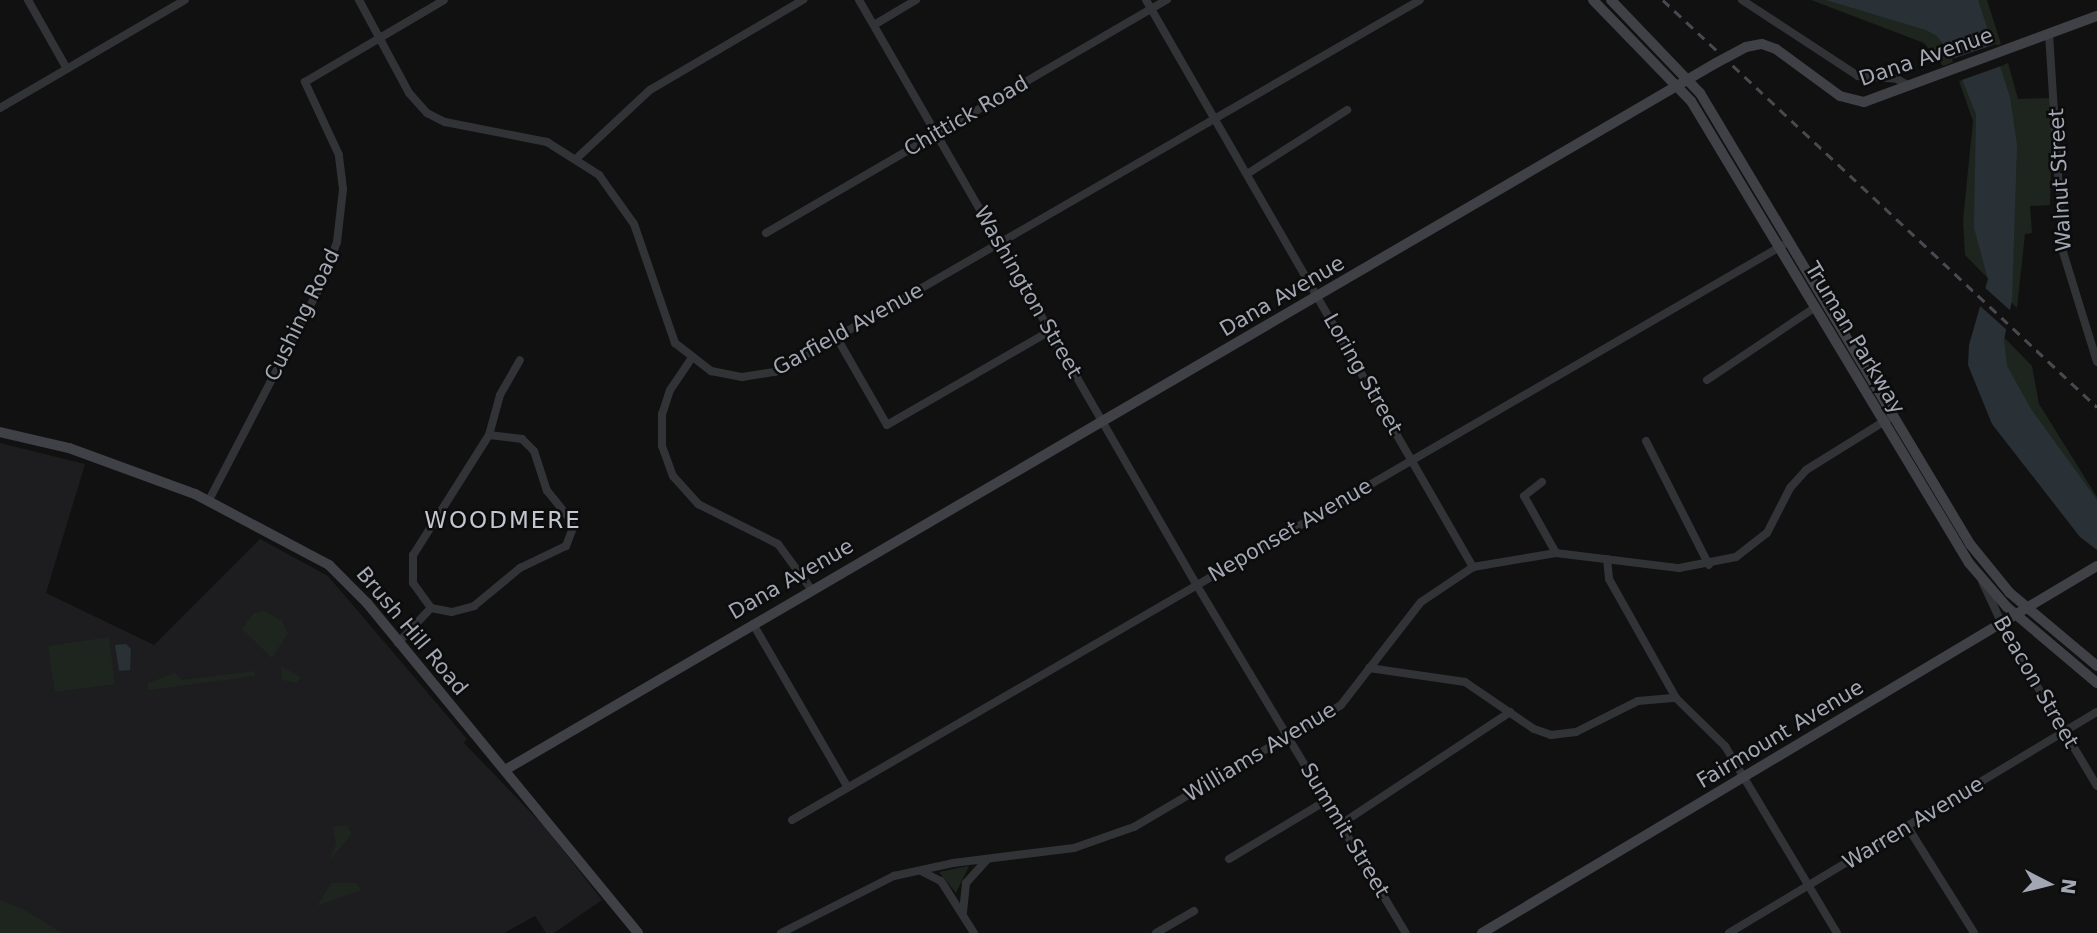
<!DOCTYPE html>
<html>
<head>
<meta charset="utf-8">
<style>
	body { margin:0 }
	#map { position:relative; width:2097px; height:933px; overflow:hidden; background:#111112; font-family:"DejaVu Sans",sans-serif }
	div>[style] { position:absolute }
	.built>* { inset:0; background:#1d1d1f }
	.green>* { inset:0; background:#1d251e }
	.water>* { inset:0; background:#293137 }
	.pier>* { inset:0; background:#111112 }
	.street>* { height:8px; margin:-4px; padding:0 4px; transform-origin:4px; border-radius:4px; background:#323337 }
	.secondary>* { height:10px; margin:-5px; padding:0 5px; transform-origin:5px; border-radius:5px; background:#404147 }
	.rail>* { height:2.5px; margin-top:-1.25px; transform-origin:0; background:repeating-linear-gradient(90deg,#494a50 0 9px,transparent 0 16px) }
	.secondary-bridge>* { height:10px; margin:-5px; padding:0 5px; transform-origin:5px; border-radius:5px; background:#404147 }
	span { translate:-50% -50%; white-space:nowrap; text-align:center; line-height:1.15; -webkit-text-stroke:5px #0c0c0d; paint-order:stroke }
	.street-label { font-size:21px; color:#a2a7b3 }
	.neighbourhood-label { font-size:23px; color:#c3c6cf; letter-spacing:2px }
	.north { position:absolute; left:2013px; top:849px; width:70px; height:70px; -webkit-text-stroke:5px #0c0c0d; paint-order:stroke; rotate:97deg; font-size:19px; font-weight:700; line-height:28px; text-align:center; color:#a2a7b3 }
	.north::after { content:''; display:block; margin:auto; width:24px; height:32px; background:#a2a7b3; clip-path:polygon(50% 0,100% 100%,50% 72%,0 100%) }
</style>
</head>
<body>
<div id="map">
	<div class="built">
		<div style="clip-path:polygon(0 443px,85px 464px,46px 593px,154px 645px,260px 539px,328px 576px,467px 739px,464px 743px,544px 826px,602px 900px,554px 933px,546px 933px,535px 916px,504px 933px,0 933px)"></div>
	</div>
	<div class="green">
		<div style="clip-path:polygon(1811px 0,1987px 0,2001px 44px,1943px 66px,1924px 43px)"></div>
		<div style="clip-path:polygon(2008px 63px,2018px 99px,2051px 98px,2052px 117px,2050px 205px,2030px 206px,2032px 233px,2025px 234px,2017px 308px,1965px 255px,1963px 220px,1973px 121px,1959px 81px)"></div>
		<div style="clip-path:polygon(1991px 324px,2032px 366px,2039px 404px,2097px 497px,2097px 529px,2015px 421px)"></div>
		<div style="clip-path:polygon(265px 611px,282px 621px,288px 633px,272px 658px,242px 629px,254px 613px)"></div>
		<div style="clip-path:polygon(109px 637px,115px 684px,55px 692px,48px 646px)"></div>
		<div style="clip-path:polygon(281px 666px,301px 677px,297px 683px,282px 680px)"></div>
		<div style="clip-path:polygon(255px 671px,255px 676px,148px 690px,148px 683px,175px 673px,182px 680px)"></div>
		<div style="clip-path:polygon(347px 825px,352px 834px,329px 861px,336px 844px,333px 827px)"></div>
		<div style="clip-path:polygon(969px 866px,956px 893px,939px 872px,958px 868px)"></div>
		<div style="clip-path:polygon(331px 883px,357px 883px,361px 890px,317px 906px)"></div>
		<div style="clip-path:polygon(0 900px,27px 911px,62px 933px,0 933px)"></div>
	</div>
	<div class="water">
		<div style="clip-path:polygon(1826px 0,1978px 0,2010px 97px,2017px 145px,2012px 300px,2004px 340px,2007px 366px,2031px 409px,2097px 500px,2097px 550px,2080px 537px,1992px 424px,1968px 365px,1969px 345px,1988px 279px,1974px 228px,1976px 114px,1953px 57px,1937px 36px,1926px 30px)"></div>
		<div style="clip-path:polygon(126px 644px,131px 649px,130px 670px,119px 671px,115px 645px)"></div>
	</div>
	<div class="pier">
		<div style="clip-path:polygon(1996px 44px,2004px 65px,1959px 81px,1952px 59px)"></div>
		<div style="clip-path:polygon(1983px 286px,2013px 313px,2009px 332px,1979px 305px)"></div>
	</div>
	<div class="street">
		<div style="left:28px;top:0;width:79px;rotate:60.5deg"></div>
		<div style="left:359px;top:0;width:106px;rotate:61.7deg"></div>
		<div style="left:409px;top:93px;width:27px;rotate:48deg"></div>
		<div style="left:427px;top:113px;width:20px;rotate:27deg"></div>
		<div style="left:445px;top:122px;width:104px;rotate:11.1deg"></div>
		<div style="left:547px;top:142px;width:62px;rotate:32.4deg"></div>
		<div style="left:599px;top:175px;width:60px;rotate:54.5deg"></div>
		<div style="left:634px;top:224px;width:126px;rotate:71deg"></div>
		<div style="left:675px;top:343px;width:46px;rotate:37.9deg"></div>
		<div style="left:711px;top:371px;width:32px;rotate:11deg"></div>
		<div style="left:742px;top:377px;width:33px;rotate:-9deg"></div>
		<div style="left:775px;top:372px;width:33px;rotate:-29deg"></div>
		<div style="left:804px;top:356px;width:711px;rotate:-30.02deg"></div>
		<div style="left:859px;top:0;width:674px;rotate:60.01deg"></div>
		<div style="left:1196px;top:584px;width:407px;rotate:59deg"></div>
		<div style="left:1146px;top:0;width:655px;rotate:60.03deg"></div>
		<div style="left:1742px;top:0;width:139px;rotate:33.2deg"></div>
		<div style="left:1858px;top:76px;width:39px;rotate:4deg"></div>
		<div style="left:1897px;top:79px;width:14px;rotate:30deg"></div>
		<div style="left:874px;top:25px;width:49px;rotate:-30.8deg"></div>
		<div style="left:2049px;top:34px;width:218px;rotate:86.3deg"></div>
		<div style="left:2063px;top:252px;width:115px;rotate:72.8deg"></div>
		<div style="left:0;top:108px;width:214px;rotate:-30.3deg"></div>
		<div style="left:577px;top:158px;width:100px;rotate:-43deg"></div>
		<div style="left:650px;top:90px;width:178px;rotate:-30.5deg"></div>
		<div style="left:1247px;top:174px;width:119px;rotate:-32.6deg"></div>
		<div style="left:766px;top:233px;width:464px;rotate:-30.2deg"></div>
		<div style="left:837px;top:338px;width:100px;rotate:60.1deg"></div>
		<div style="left:887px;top:425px;width:188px;rotate:-30deg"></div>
		<div style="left:691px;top:359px;width:37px;rotate:124deg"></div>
		<div style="left:670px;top:390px;width:25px;rotate:108deg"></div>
		<div style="left:662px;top:414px;width:32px;rotate:90deg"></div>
		<div style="left:662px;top:446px;width:32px;rotate:70deg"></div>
		<div style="left:673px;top:476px;width:38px;rotate:48deg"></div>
		<div style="left:698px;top:504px;width:89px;rotate:26.6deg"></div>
		<div style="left:778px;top:544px;width:56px;rotate:53.7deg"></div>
		<div style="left:1707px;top:380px;width:129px;rotate:-33.9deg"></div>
		<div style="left:489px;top:435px;width:41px;rotate:-74.6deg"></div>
		<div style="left:500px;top:395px;width:40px;rotate:-60.3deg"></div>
		<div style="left:1646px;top:441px;width:139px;rotate:63.1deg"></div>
		<div style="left:1542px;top:482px;width:23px;rotate:142deg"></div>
		<div style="left:1524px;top:496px;width:65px;rotate:60.7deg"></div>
		<div style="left:209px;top:500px;width:242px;rotate:-62.5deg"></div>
		<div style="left:321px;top:285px;width:46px;rotate:-69.6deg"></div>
		<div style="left:337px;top:242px;width:53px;rotate:-83.5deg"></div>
		<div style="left:343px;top:189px;width:34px;rotate:-97deg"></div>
		<div style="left:339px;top:155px;width:81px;rotate:-115deg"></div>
		<div style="left:305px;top:82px;width:161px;rotate:-30.5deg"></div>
		<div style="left:1607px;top:559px;width:20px;rotate:84deg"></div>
		<div style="left:1609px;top:579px;width:137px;rotate:60.6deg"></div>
		<div style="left:1676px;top:698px;width:69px;rotate:44.4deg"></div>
		<div style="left:1725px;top:746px;width:218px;rotate:59.1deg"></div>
		<div style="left:1982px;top:581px;width:64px;rotate:65deg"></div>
		<div style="left:2009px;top:639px;width:171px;rotate:59.1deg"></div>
		<div style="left:753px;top:624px;width:187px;rotate:59.9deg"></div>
		<div style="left:398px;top:643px;width:48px;rotate:-46.7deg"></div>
		<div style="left:431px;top:608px;width:21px;rotate:11deg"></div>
		<div style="left:452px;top:612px;width:23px;rotate:-15deg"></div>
		<div style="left:474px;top:606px;width:60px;rotate:-39.6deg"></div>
		<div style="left:520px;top:568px;width:51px;rotate:-25.6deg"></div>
		<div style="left:566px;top:546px;width:19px;rotate:-69deg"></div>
		<div style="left:573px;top:528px;width:9px;rotate:-108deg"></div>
		<div style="left:570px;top:519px;width:36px;rotate:-129deg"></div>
		<div style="left:547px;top:491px;width:42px;rotate:-108deg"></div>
		<div style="left:534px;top:451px;width:17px;rotate:-135deg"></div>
		<div style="left:522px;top:439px;width:33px;rotate:-173deg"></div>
		<div style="left:489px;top:435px;width:142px;rotate:122.3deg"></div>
		<div style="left:413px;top:555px;width:28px;rotate:90deg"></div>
		<div style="left:413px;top:583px;width:31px;rotate:54deg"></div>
		<div style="left:1369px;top:668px;width:97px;rotate:8.3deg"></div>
		<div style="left:1465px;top:682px;width:83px;rotate:34.3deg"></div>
		<div style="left:1534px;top:729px;width:18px;rotate:19deg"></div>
		<div style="left:1551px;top:735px;width:25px;rotate:-7deg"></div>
		<div style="left:1576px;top:732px;width:69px;rotate:-26.6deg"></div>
		<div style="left:1638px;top:701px;width:38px;rotate:-5deg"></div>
		<div style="left:792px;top:820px;width:1146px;rotate:-30.12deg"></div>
		<div style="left:1341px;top:824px;width:203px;rotate:-33.5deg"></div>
		<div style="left:1907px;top:826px;width:126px;rotate:57.9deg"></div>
		<div style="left:1229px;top:859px;width:114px;rotate:-31deg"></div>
		<div style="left:921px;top:871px;width:22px;rotate:27deg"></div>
		<div style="left:941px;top:881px;width:62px;rotate:57.6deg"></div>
		<div style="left:963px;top:912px;width:29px;rotate:-84deg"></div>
		<div style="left:966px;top:883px;width:30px;rotate:-48deg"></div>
		<div style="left:781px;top:933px;width:127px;rotate:-26.8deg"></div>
		<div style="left:894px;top:876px;width:60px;rotate:-12.4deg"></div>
		<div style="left:953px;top:863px;width:122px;rotate:-7.1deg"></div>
		<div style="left:1074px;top:848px;width:64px;rotate:-19.3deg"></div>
		<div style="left:1134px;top:827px;width:240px;rotate:-30.5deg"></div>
		<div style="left:1341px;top:705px;width:130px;rotate:-52.2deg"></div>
		<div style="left:1421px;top:602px;width:63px;rotate:-33.9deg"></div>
		<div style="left:1473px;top:567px;width:84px;rotate:-9.6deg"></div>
		<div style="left:1556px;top:553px;width:124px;rotate:7deg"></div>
		<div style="left:1679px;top:568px;width:58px;rotate:-10.9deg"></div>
		<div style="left:1736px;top:557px;width:39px;rotate:-38deg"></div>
		<div style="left:1767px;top:533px;width:51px;rotate:-62.9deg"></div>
		<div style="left:1790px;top:488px;width:24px;rotate:-48deg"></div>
		<div style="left:1806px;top:470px;width:97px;rotate:-31.9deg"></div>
		<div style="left:1156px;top:933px;width:44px;rotate:-30.1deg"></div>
		<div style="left:1729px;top:933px;width:429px;rotate:-31deg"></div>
	</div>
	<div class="secondary">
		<div style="left:1593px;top:0;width:141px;rotate:45.9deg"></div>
		<div style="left:1691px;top:101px;width:539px;rotate:58.96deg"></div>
		<div style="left:1969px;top:563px;width:58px;rotate:49.2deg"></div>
		<div style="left:2007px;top:607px;width:118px;rotate:40.2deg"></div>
		<div style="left:1611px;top:0;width:129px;rotate:46.3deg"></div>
		<div style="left:1700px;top:93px;width:526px;rotate:59.09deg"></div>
		<div style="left:1970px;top:544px;width:63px;rotate:50.8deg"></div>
		<div style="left:2010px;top:593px;width:114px;rotate:40deg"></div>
		<div style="left:1746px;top:47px;width:16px;rotate:-11deg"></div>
		<div style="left:1762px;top:44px;width:15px;rotate:20deg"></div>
		<div style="left:1776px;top:49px;width:79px;rotate:36.3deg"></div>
		<div style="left:1840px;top:96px;width:25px;rotate:14deg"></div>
		<div style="left:1864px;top:102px;width:248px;rotate:-20.3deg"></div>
		<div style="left:0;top:432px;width:71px;rotate:13.1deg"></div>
		<div style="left:69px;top:448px;width:134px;rotate:20.1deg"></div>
		<div style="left:195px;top:494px;width:152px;rotate:27.9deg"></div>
		<div style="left:329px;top:565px;width:54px;rotate:45deg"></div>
		<div style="left:367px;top:603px;width:427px;rotate:50.6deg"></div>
		<div style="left:505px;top:770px;width:1402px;rotate:-30.28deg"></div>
		<div style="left:1482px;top:933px;width:716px;rotate:-30.83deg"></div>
	</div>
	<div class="rail">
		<div style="left:1663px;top:0;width:595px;rotate:43.16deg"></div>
	</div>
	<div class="secondary-bridge">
		<div style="left:1716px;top:63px;width:34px;rotate:-28deg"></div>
	</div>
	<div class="street-label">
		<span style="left:1926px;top:57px;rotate:-19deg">Dana Avenue</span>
		<span style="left:966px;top:116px;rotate:-30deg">Chittick Road</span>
		<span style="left:2060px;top:180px;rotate:-93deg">Walnut Street</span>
		<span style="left:1028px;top:292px;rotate:60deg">Washington Street</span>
		<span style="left:1282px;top:296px;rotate:-30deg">Dana Avenue</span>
		<span style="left:302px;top:315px;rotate:-64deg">Cushing Road</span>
		<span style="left:848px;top:329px;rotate:-29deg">Garfield Avenue</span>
		<span style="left:1855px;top:338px;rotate:59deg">Truman Parkway</span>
		<span style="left:1363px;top:374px;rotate:60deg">Loring Street</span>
		<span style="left:1290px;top:530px;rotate:-30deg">Neponset Avenue</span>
		<span style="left:791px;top:579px;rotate:-30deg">Dana Avenue</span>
		<span style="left:412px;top:631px;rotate:50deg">Brush Hill Road</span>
		<span style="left:2036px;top:682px;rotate:60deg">Beacon Street</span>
		<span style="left:1780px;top:734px;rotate:-31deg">Fairmount Avenue</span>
		<span style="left:1260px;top:752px;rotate:-31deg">Williams Avenue</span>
		<span style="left:1913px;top:823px;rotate:-31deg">Warren Avenue</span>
		<span style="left:1345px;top:830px;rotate:59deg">Summit Street</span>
	</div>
	<div class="neighbourhood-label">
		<span style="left:503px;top:520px">WOODMERE</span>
	</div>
	<div class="north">N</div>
</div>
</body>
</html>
